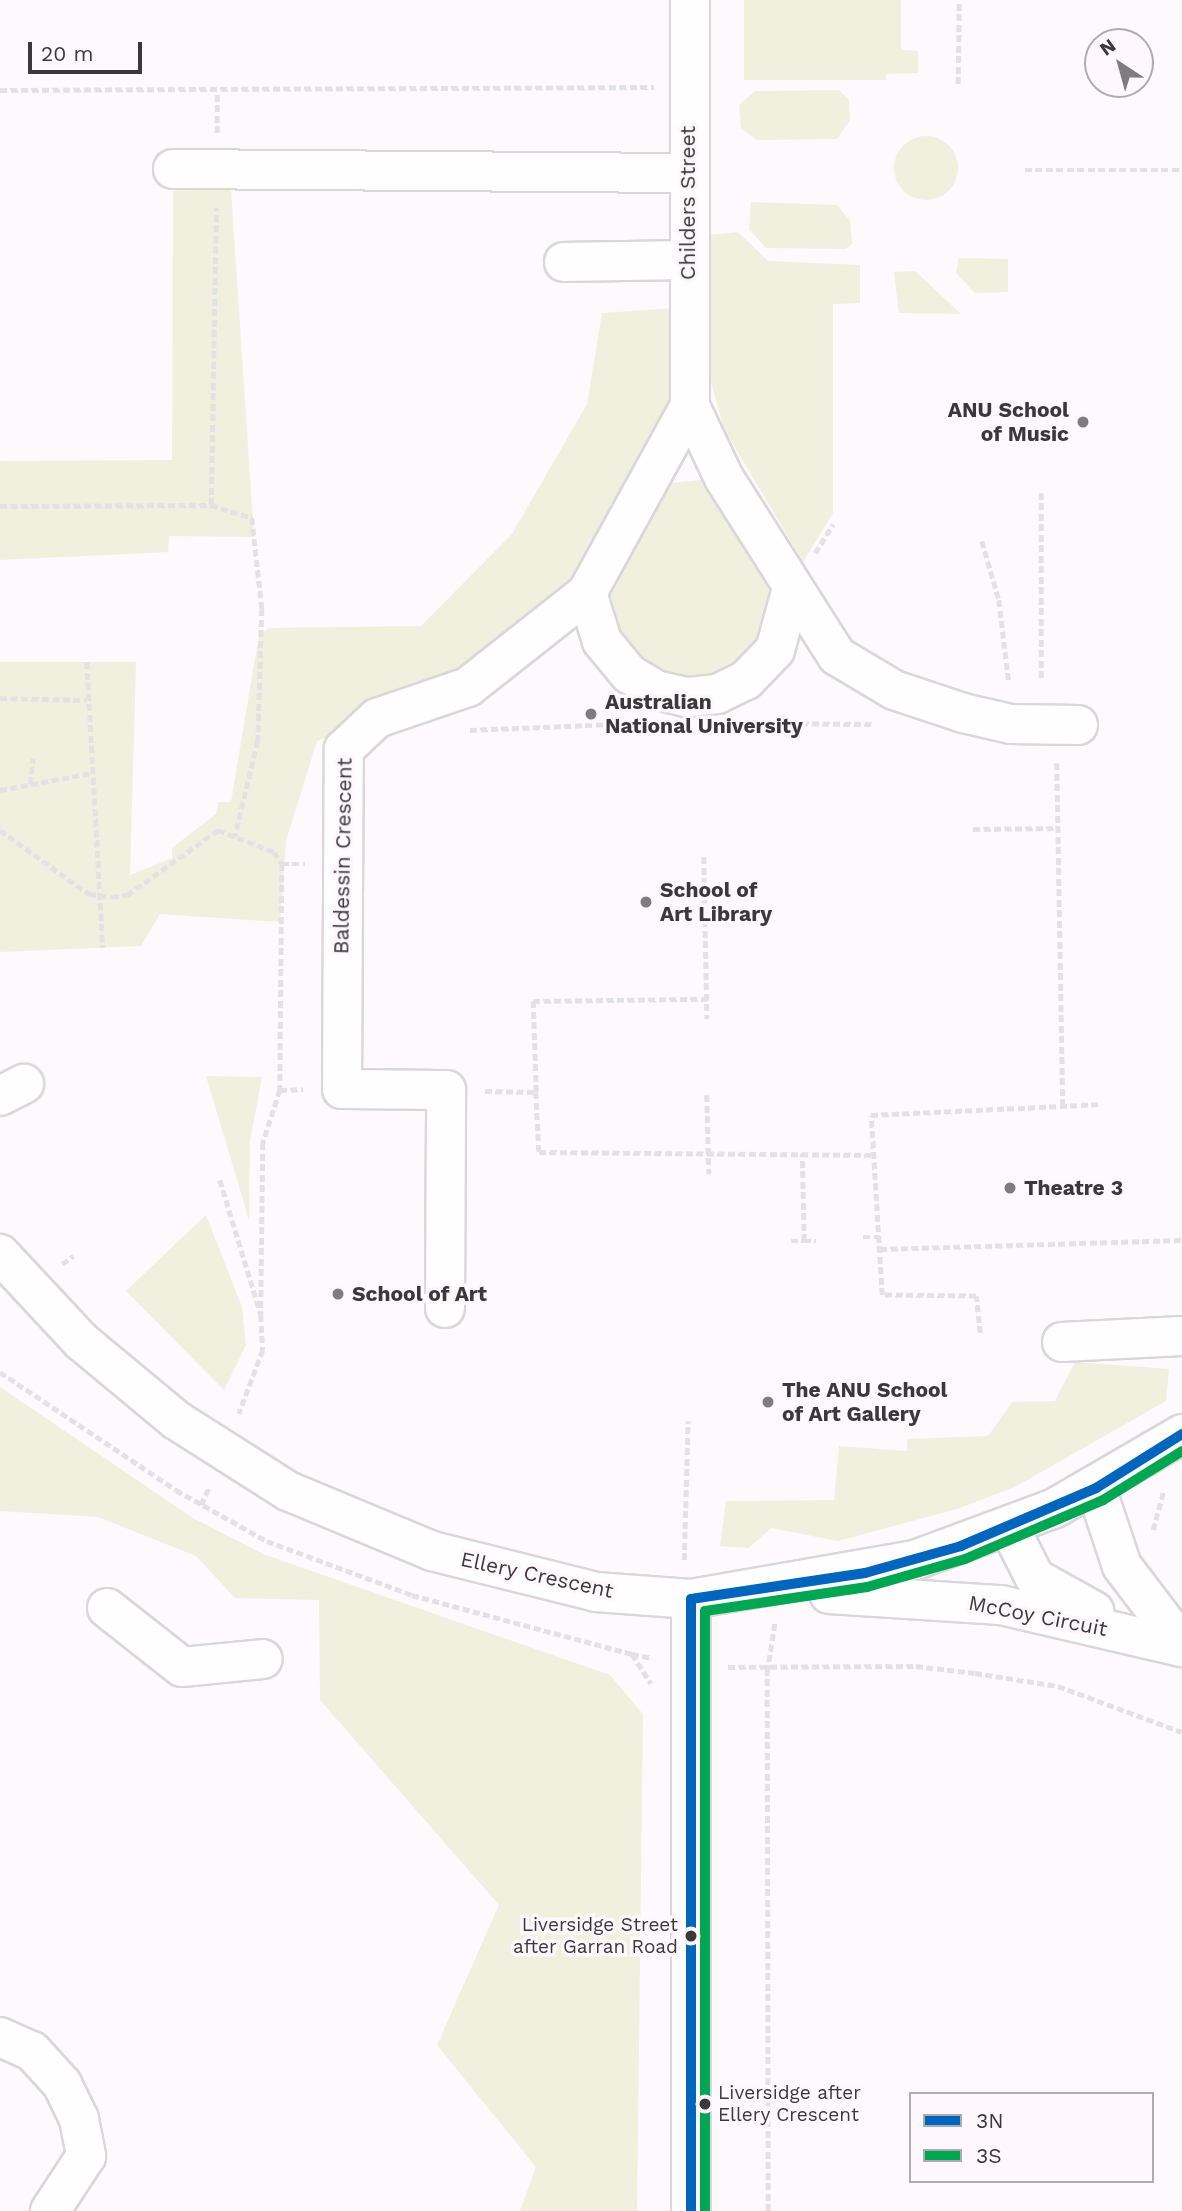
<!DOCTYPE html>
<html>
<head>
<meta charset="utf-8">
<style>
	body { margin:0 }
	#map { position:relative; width:1182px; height:2211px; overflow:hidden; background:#fdf9fc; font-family:"Work Sans",sans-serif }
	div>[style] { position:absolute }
	.green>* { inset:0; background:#f1f0de }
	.round { border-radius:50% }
	.path>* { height:4.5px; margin-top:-2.25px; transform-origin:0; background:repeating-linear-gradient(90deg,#e3e2e2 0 7px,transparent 0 10.5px) }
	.roads { filter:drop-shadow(2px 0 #d9d7d9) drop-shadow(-2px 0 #d9d7d9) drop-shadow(0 2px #d9d7d9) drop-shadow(0 -2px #d9d7d9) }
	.minor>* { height:38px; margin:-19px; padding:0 19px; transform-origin:19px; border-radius:19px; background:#fffeff }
	.bus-1>* { height:10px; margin:-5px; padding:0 5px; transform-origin:5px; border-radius:5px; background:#0065bd }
	.bus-2>* { height:10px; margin:-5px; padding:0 5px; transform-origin:5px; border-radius:5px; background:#00a651 }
	.dots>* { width:19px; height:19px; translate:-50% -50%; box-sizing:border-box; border:4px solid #fef8fd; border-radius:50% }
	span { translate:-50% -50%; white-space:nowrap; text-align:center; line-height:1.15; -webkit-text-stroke:7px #fef8fd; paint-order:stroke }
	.bus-label { font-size:19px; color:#3b383b }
	.right { translate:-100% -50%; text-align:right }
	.left { translate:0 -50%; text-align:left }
	.street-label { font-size:21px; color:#3b383b }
	.poi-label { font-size:21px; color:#3b383b; font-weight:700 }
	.legend { position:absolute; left:909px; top:2092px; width:245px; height:91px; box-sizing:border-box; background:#fef8fd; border:2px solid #b0abaf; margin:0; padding:9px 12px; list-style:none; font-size:21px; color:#3b383b }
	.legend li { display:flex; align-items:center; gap:14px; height:35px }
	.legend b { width:35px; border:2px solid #b0abaf }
	.north { position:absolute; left:1084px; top:28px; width:70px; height:70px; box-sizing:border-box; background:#fef8fd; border:2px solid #b0abaf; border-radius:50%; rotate:324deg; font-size:19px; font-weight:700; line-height:28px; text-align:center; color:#3b383b }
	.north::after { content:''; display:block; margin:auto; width:24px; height:32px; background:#7f7c7f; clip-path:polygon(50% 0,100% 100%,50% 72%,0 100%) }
	.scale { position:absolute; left:28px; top:42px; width:114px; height:32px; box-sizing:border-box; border:4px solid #3b383b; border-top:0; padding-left:9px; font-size:21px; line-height:24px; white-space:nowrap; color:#3b383b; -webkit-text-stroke:5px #fef8fd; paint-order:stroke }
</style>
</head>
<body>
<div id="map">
	<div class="green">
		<div style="clip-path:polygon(744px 0,901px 0,901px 50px,918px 51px,918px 73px,886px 74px,886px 80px,744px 80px)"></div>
		<div style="clip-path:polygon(839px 90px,849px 100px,850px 120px,837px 139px,757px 140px,741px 129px,739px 105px,755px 91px)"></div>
		<div class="round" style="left:894px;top:136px;width:64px;height:64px"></div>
		<div style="clip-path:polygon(231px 189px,254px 537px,169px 536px,168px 552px,0 560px,0 461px,172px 460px,173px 191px)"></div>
		<div style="clip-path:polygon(751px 202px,837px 205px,850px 221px,852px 244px,846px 249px,766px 248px,749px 229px)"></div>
		<div style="clip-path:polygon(738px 232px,768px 261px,860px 265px,860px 303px,833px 304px,833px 513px,803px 562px,724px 429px,710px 378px,707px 235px)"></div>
		<div style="clip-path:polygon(959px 258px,1008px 259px,1008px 292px,975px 293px,956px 273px)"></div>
		<div style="clip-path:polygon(915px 271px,961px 314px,899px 313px,894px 272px)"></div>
		<div style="clip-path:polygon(690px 307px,690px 406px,648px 485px,724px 478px,792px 588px,775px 650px,671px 695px,588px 608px,377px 718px,317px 741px,286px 841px,280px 922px,160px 914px,141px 946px,0 952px,0 662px,136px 662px,130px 875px,172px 858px,172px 848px,216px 814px,218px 802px,231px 802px,259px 635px,269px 628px,421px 626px,512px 534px,587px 404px,602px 313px)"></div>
		<div style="clip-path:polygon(206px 1076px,262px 1077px,250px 1141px,249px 1220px)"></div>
		<div style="clip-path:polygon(206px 1215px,242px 1307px,246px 1345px,224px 1390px,126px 1291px)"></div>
		<div style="clip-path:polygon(1075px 1362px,1169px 1369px,1166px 1401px,1015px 1487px,957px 1509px,838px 1541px,771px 1528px,749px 1548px,720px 1546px,726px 1501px,834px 1500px,839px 1446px,907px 1451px,907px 1439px,988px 1436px,1012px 1402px,1055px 1401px)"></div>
		<div style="clip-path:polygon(0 1387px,193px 1518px,263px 1554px,610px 1675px,643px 1714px,637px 2211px,520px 2211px,536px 2167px,437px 2045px,499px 1905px,320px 1700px,319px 1600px,235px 1598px,196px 1556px,98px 1517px,0 1511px)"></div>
	</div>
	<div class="path">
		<div style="left:958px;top:84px;width:84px;rotate:-89.3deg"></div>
		<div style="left:0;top:90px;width:654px;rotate:-0.26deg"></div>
		<div style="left:217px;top:133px;width:41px;rotate:-90deg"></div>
		<div style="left:1025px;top:170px;width:157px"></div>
		<div style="left:211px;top:505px;width:297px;rotate:-89deg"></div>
		<div style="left:0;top:506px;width:211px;rotate:-0.3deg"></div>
		<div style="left:211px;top:505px;width:43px;rotate:17.6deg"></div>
		<div style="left:252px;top:518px;width:92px;rotate:83.7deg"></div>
		<div style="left:262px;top:609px;width:132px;rotate:91.7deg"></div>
		<div style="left:258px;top:741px;width:99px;rotate:103.5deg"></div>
		<div style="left:982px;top:541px;width:61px;rotate:73.9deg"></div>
		<div style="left:999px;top:600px;width:84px;rotate:83.1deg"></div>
		<div style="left:815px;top:553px;width:34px;rotate:-58deg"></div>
		<div style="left:87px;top:662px;width:286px;rotate:86.8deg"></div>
		<div style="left:1041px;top:678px;width:185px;rotate:-90deg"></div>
		<div style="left:0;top:698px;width:86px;rotate:1.3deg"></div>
		<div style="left:749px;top:723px;width:125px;rotate:0.5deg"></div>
		<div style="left:470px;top:730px;width:166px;rotate:-2.4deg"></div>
		<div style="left:1057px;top:763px;width:345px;rotate:89deg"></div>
		<div style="left:30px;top:784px;width:26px;rotate:-83deg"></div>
		<div style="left:0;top:790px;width:94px;rotate:-10.5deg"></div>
		<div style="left:973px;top:829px;width:86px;rotate:-0.7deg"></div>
		<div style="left:0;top:830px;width:110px;rotate:35.7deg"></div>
		<div style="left:89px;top:894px;width:23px;rotate:7deg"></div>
		<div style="left:112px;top:897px;width:15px;rotate:-8deg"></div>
		<div style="left:127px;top:895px;width:112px;rotate:-35.5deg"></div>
		<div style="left:218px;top:830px;width:60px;rotate:21.4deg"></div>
		<div style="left:274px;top:852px;width:14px;rotate:56deg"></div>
		<div style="left:282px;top:864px;width:226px;rotate:90.5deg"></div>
		<div style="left:280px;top:1090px;width:56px;rotate:107.8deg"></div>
		<div style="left:263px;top:1143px;width:172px;rotate:90.7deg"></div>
		<div style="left:704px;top:857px;width:162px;rotate:88.9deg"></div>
		<div style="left:282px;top:864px;width:23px"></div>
		<div style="left:280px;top:1090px;width:23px;rotate:-2deg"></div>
		<div style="left:485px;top:1091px;width:51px;rotate:1.1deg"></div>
		<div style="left:536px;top:1092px;width:60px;rotate:87.1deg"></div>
		<div style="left:539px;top:1152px;width:335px;rotate:0.5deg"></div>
		<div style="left:536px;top:1092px;width:91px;rotate:-91.9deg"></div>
		<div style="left:533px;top:1001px;width:174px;rotate:-0.7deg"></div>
		<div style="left:707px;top:1095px;width:79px;rotate:88.5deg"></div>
		<div style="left:220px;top:1180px;width:141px;rotate:73.1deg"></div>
		<div style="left:261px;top:1315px;width:35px;rotate:87deg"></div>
		<div style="left:263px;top:1350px;width:68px;rotate:110.6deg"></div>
		<div style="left:863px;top:1237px;width:16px"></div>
		<div style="left:791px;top:1241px;width:13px"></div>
		<div style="left:804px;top:1241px;width:87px;rotate:-91.3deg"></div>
		<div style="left:804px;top:1241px;width:12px"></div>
		<div style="left:880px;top:1249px;width:302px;rotate:-1.7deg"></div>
		<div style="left:62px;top:1264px;width:14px;rotate:-36deg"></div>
		<div style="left:980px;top:1333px;width:37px;rotate:-96deg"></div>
		<div style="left:976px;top:1296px;width:94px;rotate:-179.4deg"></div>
		<div style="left:882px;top:1295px;width:180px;rotate:-93.5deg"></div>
		<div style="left:871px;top:1115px;width:231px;rotate:-2.7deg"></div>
		<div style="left:0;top:1372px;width:212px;rotate:33.8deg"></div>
		<div style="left:176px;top:1490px;width:104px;rotate:29.3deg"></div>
		<div style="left:267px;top:1541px;width:155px;rotate:20.4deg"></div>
		<div style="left:412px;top:1595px;width:228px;rotate:15deg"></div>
		<div style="left:632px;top:1654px;width:35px;rotate:57deg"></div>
		<div style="left:201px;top:1505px;width:20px;rotate:-66deg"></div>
		<div style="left:1153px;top:1530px;width:39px;rotate:-75deg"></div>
		<div style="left:684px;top:1560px;width:139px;rotate:-88.4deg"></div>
		<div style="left:632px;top:1654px;width:21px;rotate:11deg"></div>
		<div style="left:728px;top:1667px;width:188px;rotate:-0.3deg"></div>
		<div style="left:916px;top:1666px;width:59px;rotate:6.8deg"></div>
		<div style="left:975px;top:1673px;width:84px;rotate:8.9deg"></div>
		<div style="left:1058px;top:1686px;width:132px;rotate:20.4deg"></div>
		<div style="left:730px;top:2121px;width:38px;rotate:-2deg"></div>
		<div style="left:768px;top:2211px;width:539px;rotate:-90.11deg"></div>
		<div style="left:767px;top:1672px;width:52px;rotate:-81.1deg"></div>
	</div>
	<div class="roads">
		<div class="minor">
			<div style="left:690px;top:0;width:406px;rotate:90deg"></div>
			<div style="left:173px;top:169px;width:515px;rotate:0.45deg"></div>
			<div style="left:564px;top:262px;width:122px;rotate:-0.9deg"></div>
			<div style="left:792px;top:588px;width:64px;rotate:105.3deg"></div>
			<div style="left:775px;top:650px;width:42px;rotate:134deg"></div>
			<div style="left:746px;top:680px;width:32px;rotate:154deg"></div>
			<div style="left:717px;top:694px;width:31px;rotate:174deg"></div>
			<div style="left:686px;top:697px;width:31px;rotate:-167deg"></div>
			<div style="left:656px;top:690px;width:31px;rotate:-149deg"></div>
			<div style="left:629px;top:674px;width:43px;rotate:-129.3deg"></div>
			<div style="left:602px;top:641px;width:50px;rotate:-107.4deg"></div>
			<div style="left:587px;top:593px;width:213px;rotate:-61.2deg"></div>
			<div style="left:690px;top:406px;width:80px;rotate:64.7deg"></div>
			<div style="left:724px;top:478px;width:211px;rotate:57.6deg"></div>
			<div style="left:837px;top:656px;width:66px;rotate:30.8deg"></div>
			<div style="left:894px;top:690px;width:73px;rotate:18.4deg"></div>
			<div style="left:963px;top:713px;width:49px;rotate:12.9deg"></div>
			<div style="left:1011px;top:724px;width:67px;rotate:0.9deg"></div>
			<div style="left:0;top:1096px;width:27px;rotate:-27deg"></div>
			<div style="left:0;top:1254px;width:119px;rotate:47deg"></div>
			<div style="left:81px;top:1341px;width:124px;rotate:39.7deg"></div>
			<div style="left:176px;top:1420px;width:133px;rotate:32.4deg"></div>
			<div style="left:288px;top:1491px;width:156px;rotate:22.6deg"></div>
			<div style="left:432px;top:1551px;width:169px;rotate:14deg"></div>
			<div style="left:596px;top:1592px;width:95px;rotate:4.2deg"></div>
			<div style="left:691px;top:1599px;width:227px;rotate:-9.9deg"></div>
			<div style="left:915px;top:1560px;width:149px;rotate:-20.4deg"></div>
			<div style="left:1055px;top:1508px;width:147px;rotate:-30.2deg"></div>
			<div style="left:445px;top:1308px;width:218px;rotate:-89.7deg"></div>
			<div style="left:446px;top:1090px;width:104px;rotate:-179.4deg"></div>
			<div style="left:342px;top:1089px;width:340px;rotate:-89.7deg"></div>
			<div style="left:344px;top:749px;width:45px;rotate:-43.2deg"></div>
			<div style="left:377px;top:718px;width:96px;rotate:-18.8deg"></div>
			<div style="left:468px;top:687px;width:152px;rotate:-38.3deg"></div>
			<div style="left:1062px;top:1342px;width:120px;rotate:-2.9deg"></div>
			<div style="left:1096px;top:1488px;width:82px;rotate:71.6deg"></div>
			<div style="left:1122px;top:1566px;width:99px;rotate:52.8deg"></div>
			<div style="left:1010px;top:1529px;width:55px;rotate:63deg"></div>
			<div style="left:1035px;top:1578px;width:68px;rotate:29.2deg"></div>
			<div style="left:829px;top:1594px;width:172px;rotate:3.7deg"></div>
			<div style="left:1001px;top:1605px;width:186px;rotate:13.1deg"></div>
			<div style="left:107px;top:1608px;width:95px;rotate:38.2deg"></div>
			<div style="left:182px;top:1667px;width:81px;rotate:-5.6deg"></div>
			<div style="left:0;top:2037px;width:35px;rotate:24deg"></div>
			<div style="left:32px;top:2051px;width:45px;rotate:47.7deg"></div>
			<div style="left:62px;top:2084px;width:39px;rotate:64deg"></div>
			<div style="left:79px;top:2119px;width:38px;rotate:79deg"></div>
			<div style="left:86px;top:2156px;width:66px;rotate:123.2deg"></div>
			<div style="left:691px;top:2211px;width:612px;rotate:-90deg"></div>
		</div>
	</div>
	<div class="bus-1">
		<div style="left:691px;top:2211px;width:612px;rotate:-90deg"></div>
		<div style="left:691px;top:1599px;width:176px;rotate:-8.5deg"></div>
		<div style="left:865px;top:1573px;width:100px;rotate:-15.7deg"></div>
		<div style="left:961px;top:1546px;width:147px;rotate:-23.2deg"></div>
		<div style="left:1096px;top:1488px;width:102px;rotate:-32.1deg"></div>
	</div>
	<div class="bus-2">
		<div style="left:705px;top:2211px;width:600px;rotate:-90deg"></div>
		<div style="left:705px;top:1611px;width:164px;rotate:-8.4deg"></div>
		<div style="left:867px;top:1587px;width:102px;rotate:-15.9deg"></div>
		<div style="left:965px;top:1559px;width:150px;rotate:-23.1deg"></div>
		<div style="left:1103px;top:1500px;width:93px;rotate:-31.8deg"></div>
	</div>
	<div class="dots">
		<div style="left:1083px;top:422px;background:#7f7c7f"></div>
		<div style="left:591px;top:714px;background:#7f7c7f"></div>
		<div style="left:646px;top:902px;background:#7f7c7f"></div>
		<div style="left:1010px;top:1188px;background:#7f7c7f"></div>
		<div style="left:338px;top:1294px;background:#7f7c7f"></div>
		<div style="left:768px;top:1402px;background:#7f7c7f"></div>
		<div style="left:691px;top:1936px;background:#3b383b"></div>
		<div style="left:705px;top:2104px;background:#3b383b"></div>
	</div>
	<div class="bus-label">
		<span class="right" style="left:678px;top:1936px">Liversidge Street<br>after Garran Road</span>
		<span class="left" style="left:718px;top:2104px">Liversidge after<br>Ellery Crescent</span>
	</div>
	<div class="street-label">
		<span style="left:688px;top:203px;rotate:-90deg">Childers Street</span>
		<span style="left:343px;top:856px;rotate:-89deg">Baldessin Crescent</span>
		<span style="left:537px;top:1575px;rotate:12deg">Ellery Crescent</span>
		<span style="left:1038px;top:1616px;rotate:11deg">McCoy Circuit</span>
	</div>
	<div class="poi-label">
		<span class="right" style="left:1069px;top:422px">ANU School<br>of Music</span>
		<span class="left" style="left:605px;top:714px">Australian<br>National University</span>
		<span class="left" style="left:660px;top:902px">School of<br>Art Library</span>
		<span class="left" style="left:1024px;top:1188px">Theatre 3</span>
		<span class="left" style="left:352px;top:1294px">School of Art</span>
		<span class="left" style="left:782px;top:1402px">The ANU School<br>of Art Gallery</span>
	</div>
	<ul class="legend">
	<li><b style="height:9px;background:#0065bd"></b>3N</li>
	<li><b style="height:9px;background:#00a651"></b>3S</li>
	</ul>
	<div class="north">N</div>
	<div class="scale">20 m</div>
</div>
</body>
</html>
